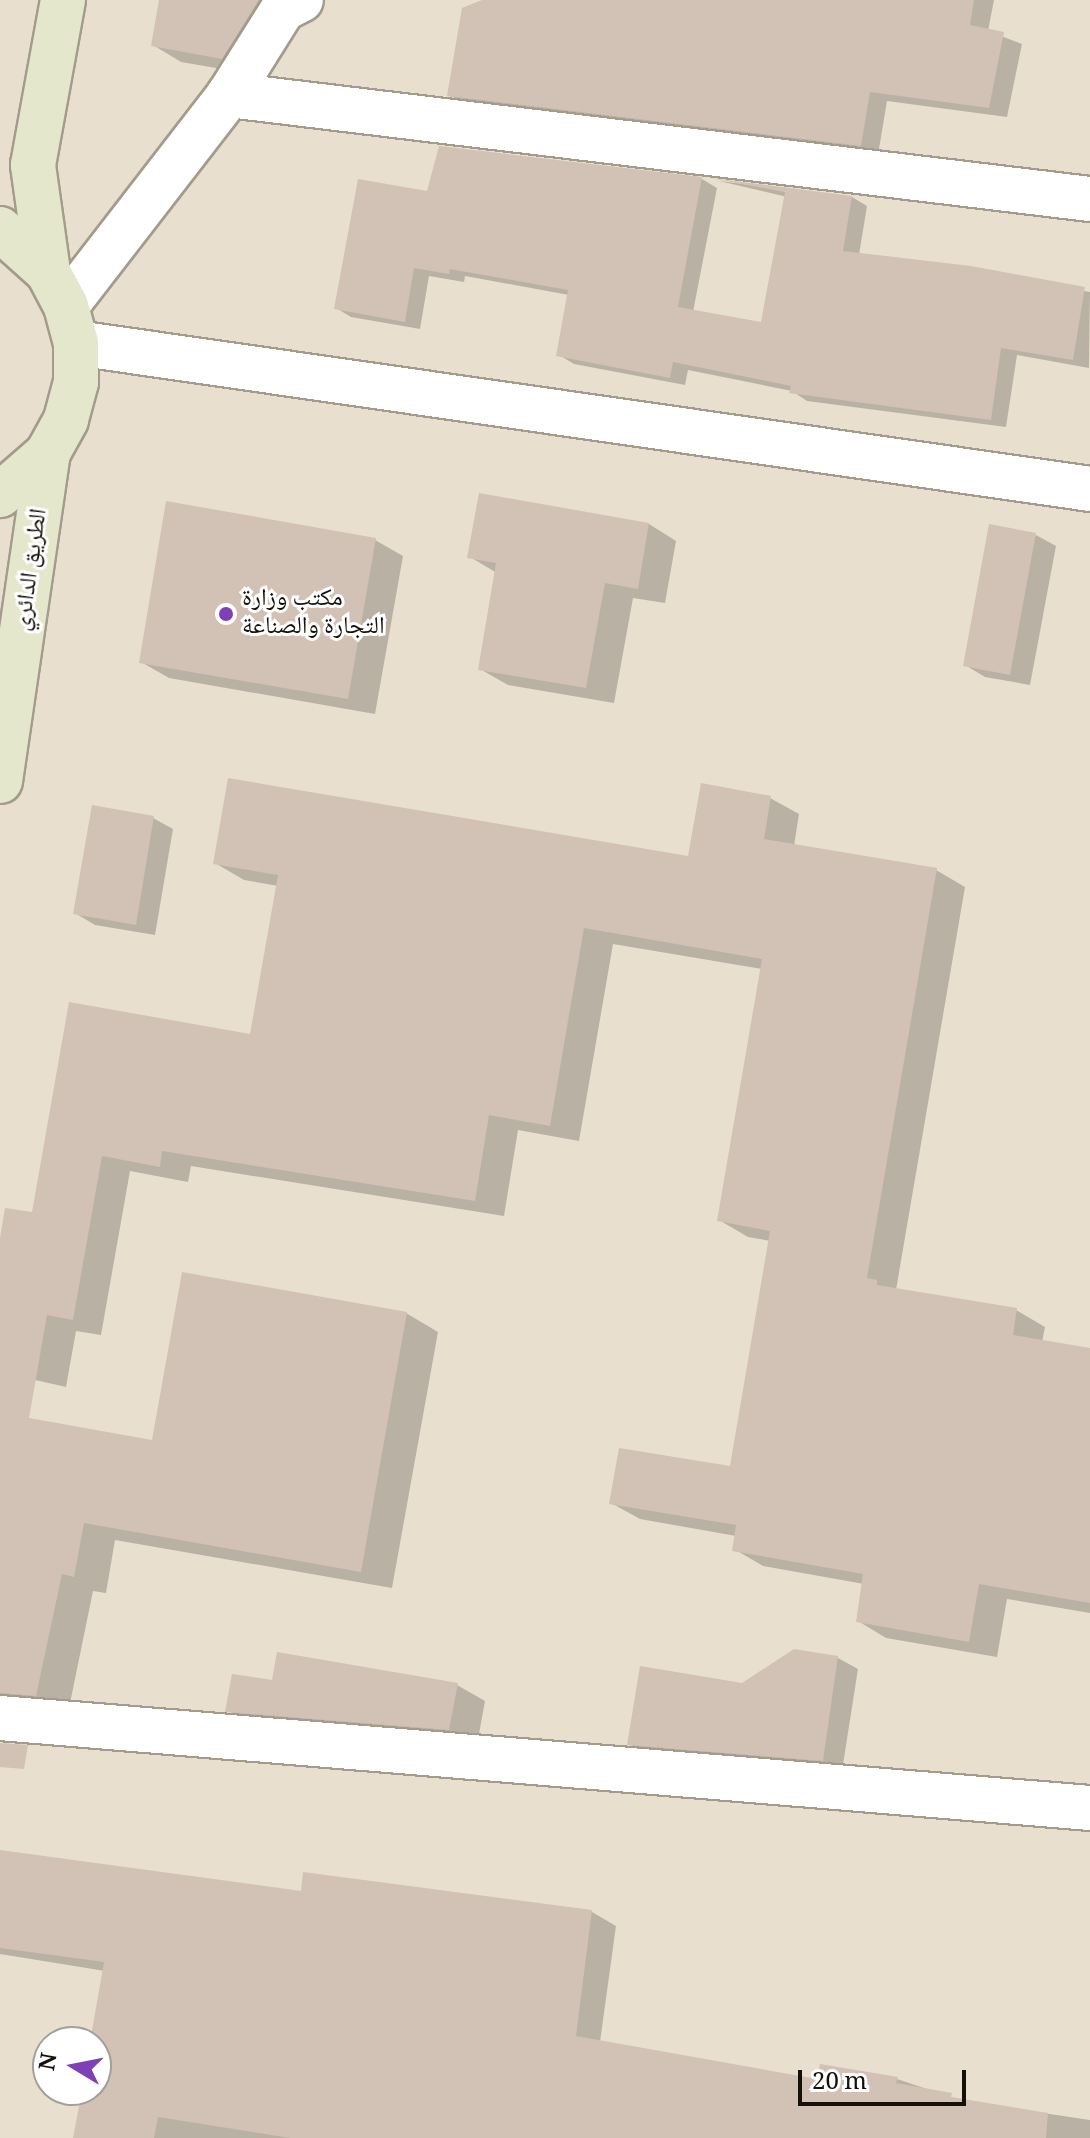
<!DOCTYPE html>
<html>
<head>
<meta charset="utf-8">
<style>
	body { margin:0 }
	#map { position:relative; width:1090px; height:2138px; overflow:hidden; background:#e8dfce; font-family:Georgia,"Noto Naskh Arabic",serif }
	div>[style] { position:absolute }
	.shadow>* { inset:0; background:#0003 }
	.building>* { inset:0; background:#d2c1b5 }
	.roads { filter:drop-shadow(2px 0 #a39b8b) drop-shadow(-2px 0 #a39b8b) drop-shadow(0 2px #a39b8b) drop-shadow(0 -2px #a39b8b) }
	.minor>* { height:44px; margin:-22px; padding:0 22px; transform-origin:22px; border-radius:22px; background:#fff }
	.tertiary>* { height:44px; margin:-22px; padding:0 22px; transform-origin:22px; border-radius:22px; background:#fff }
	.secondary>* { height:44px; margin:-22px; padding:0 22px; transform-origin:22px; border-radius:22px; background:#e5e7cd }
	.dots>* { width:22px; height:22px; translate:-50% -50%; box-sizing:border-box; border:4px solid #fff; border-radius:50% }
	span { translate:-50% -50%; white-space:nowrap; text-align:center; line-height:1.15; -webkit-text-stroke:6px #fff; paint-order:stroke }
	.street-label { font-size:24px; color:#14110b }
	.poi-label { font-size:24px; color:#14110b }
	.left { translate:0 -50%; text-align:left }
	.north { position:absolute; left:32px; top:2026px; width:80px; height:80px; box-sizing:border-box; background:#fff; border:2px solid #a1a09d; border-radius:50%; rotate:280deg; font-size:22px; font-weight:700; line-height:32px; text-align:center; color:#14110b }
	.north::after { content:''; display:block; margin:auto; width:28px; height:36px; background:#7e40b6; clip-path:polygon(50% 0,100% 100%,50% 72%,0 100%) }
	.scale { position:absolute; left:798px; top:2070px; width:168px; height:36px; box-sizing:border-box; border:4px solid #14110b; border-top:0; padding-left:10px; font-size:24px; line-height:28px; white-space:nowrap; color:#14110b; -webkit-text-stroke:6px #fff; paint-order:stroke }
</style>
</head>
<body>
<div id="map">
	<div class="shadow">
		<div style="clip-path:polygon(161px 0,299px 0,251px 74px,181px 62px,153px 45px)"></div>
		<div style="clip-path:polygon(488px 0,994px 0,988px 31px,1022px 44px,1007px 117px,887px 101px,878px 155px,467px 105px,449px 95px)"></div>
		<div style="clip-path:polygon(440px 148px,702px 179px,717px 188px,693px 312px,762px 324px,787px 197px,719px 181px,852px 197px,867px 206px,859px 255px,1090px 292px,1089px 368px,1017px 355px,1006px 427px,807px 401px,792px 391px,688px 370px,685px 385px,574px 364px,559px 355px,569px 295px,465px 276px,464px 282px,429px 276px,420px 329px,351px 317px,336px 308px,428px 193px)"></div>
		<div style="clip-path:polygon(649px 524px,676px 541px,665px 603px,633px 598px,614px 703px,508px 685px,480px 669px,497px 573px,470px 557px)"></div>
		<div style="clip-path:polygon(1036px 535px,1056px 546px,1030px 685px,985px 677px,965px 665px)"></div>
		<div style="clip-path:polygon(375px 540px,403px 556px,375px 714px,169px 678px,141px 662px)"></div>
		<div style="clip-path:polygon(770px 798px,799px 814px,794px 846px,936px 870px,965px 887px,896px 1290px,1016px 1310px,1045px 1327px,1042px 1342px,1090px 1350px,1090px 1613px,1007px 1599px,997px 1657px,886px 1638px,858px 1621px,864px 1584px,763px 1566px,734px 1549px,736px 1536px,640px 1519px,611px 1503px,732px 1469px,771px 1241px,748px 1237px,719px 1220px,762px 969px,613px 944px,579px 1141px,518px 1130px,504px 1216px,191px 1166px,188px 1182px,130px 1171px,101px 1335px,76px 1331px,66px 1387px,0 1372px,0 1250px,33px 1214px,70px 1004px,252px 1036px,278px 886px,244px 880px,215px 863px,690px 858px)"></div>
		<div style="clip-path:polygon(153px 818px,173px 829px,155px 935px,95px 925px,75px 913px)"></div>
		<div style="clip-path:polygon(406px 1313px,438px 1332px,392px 1588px,115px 1540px,106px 1593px,93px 1591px,68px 1713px,0 1703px,0 1415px,154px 1442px)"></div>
		<div style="clip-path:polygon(838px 1658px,858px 1669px,842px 1771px,649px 1755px,629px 1744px,743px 1685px)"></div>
		<div style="clip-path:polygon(274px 1682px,457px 1685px,485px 1701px,477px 1745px,255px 1727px,228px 1710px)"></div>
		<div style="clip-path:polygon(0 1852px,302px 1893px,305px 1875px,592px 1912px,616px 1926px,600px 2042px,819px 2081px,897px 2079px,963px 2101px,1090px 2120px,1090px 2138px,75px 2138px,84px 2090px,96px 2090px,92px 2042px,105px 1971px,0 1954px)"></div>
	</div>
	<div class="building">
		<div style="clip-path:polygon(159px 0,259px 0,222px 59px,151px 46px)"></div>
		<div style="clip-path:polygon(482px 0,974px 0,970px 25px,1004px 32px,989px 108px,870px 92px,861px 146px,447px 96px,462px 8px)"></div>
		<div style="clip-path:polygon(439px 146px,702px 177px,678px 307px,761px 322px,785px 192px,710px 178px,852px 196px,843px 251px,971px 266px,1085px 287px,1073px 360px,1001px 348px,991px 420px,789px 393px,791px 386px,673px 362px,670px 378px,556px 356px,568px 290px,450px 269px,449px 274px,414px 268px,405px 322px,334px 309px,358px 179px,427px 191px)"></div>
		<div style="clip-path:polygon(479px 493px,649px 523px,638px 589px,605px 583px,586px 688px,478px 670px,496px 563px,467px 558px)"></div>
		<div style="clip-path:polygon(166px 501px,376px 538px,348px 699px,139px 663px)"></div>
		<div style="clip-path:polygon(989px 524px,1036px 533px,1010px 675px,963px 666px)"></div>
		<div style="clip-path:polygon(228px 778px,688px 856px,701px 783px,771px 796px,764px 839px,937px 868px,867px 1278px,877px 1280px,877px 1285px,1017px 1308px,1013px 1335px,1090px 1348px,1090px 1603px,979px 1584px,969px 1642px,856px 1622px,863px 1574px,732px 1551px,736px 1525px,609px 1504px,619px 1448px,730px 1466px,770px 1231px,717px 1221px,762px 959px,584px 928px,550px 1126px,489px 1115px,475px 1201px,162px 1151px,160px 1167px,102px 1156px,73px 1320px,47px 1315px,29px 1418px,152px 1440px,182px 1272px,407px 1312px,361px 1572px,84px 1523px,74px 1577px,62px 1574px,36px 1696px,0 1693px,0 1238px,5px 1208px,32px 1212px,69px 1002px,250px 1034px,278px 875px,213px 864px)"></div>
		<div style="clip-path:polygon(92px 805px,154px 816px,136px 925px,73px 914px)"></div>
		<div style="clip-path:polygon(794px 1649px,838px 1656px,823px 1761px,627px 1745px,640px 1666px,742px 1683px)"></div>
		<div style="clip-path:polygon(277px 1652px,458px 1683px,449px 1730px,225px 1712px,232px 1674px,272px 1680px)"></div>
		<div style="clip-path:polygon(0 1743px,28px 1745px,24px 1769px,0 1767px)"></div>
		<div style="clip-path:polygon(0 1850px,301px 1891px,303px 1872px,592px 1910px,576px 2036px,817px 2079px,820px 2064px,898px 2077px,896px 2083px,952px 2093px,951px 2097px,1048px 2113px,1046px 2138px,290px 2138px,158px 2117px,154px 2138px,73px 2138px,82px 2090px,96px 2090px,96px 2042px,90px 2042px,104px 1962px,0 1948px)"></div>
	</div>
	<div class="roads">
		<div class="minor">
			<div style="left:229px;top:95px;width:867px;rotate:6.89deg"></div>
			<div style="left:66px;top:306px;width:267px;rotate:-52.3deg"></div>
			<div style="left:229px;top:95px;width:102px;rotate:-57.9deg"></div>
			<div style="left:283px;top:9px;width:20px;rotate:-27deg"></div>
			<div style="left:0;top:1718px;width:1094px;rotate:4.72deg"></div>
		</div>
		<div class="tertiary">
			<div style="left:76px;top:343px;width:1024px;rotate:8.19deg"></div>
		</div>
		<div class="secondary">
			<div style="left:0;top:229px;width:64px;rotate:41.9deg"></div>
			<div style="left:48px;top:272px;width:38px;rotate:62deg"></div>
			<div style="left:66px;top:306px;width:38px;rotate:75deg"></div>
			<div style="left:76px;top:343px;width:39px;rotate:90deg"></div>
			<div style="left:76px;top:382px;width:39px;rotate:105deg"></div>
			<div style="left:66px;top:420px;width:38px;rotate:119deg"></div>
			<div style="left:48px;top:453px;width:64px;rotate:138.8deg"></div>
			<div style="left:48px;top:272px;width:108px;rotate:-98deg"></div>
			<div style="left:33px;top:165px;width:168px;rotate:-79.7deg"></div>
			<div style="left:0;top:781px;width:331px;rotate:-81.7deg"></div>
		</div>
	</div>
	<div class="dots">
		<div style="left:226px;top:614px;background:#7e40b6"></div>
	</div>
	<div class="street-label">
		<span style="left:32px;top:570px;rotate:-82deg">الطريق الدائري</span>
	</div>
	<div class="poi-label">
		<span class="left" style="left:242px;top:614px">مكتب وزارة<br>التجارة والصناعة</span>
	</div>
	<div class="north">N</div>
	<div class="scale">20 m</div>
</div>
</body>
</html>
